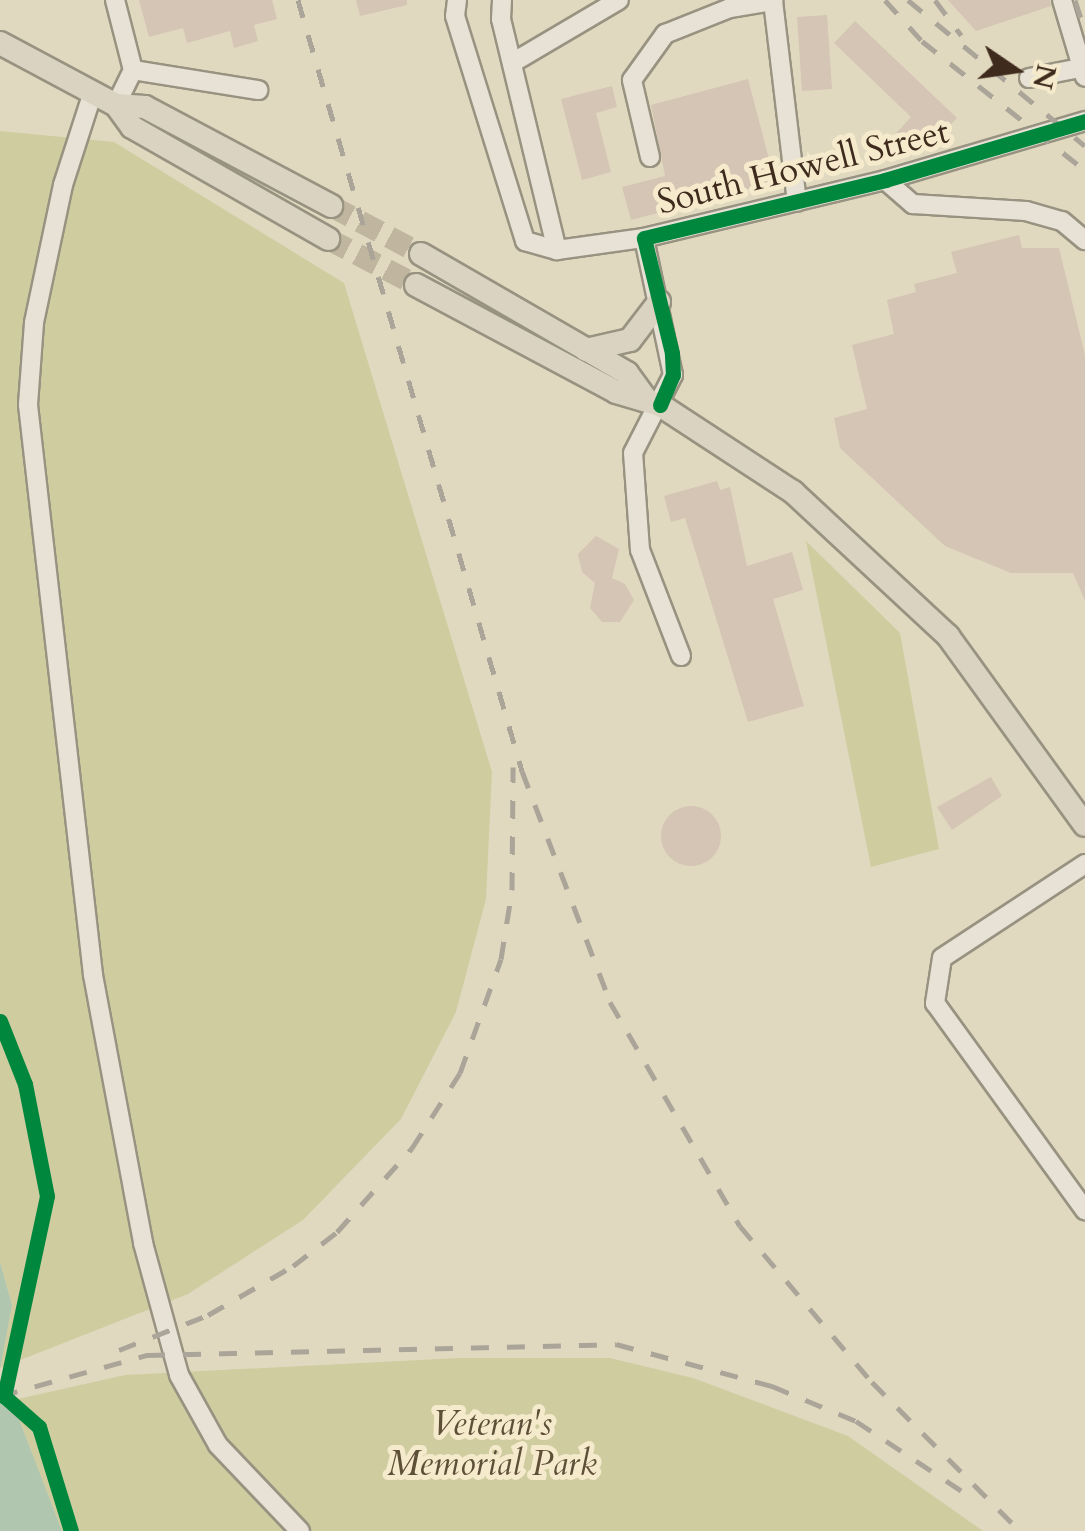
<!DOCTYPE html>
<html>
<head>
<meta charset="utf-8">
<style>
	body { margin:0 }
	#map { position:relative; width:1085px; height:1531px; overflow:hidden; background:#e1d9bf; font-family:Cardo,serif }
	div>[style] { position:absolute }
	.green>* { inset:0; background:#cfcca0 }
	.water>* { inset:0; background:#b0c6ae }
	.building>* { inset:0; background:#d4c5b4 }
	.round { border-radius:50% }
	.major-tunnel>* { height:22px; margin-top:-11px; transform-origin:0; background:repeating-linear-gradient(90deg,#c0b69f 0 22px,transparent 0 33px) }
	.roads { filter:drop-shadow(2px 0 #989281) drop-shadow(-2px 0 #989281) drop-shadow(0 2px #989281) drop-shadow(0 -2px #989281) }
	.minor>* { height:18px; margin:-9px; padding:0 9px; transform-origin:9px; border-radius:9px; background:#e7e2d5 }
	.major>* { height:22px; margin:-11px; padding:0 11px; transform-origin:11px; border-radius:11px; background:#dad3c1 }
	.rail>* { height:5px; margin-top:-2.5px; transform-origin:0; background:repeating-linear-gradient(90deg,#aaa499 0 18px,transparent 0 36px) }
	.cycleway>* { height:15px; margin:-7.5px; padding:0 7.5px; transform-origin:7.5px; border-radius:7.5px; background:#00873e }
	span { translate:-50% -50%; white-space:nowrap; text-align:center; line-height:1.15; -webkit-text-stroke:10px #f5ebcc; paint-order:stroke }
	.street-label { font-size:35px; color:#3e2b1d }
	.park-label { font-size:35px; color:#5e5038; font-style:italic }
	.north { position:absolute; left:965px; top:20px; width:100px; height:100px; -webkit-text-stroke:8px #f5ebcc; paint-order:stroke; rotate:103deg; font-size:28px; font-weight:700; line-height:40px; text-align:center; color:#3e2b1d }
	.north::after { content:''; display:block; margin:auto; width:35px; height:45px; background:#3e2b1d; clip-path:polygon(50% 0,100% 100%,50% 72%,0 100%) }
</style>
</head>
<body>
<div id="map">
	<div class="green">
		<div style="clip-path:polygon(0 131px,114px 142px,344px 283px,492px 772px,486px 899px,456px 1012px,401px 1119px,303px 1220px,188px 1294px,0 1368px,12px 1305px,0 1262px)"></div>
		<div style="clip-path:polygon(806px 541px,900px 633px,939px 849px,871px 867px)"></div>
		<div style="clip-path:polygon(459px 1358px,610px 1358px,693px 1378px,848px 1436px,983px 1531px,62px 1531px,19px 1419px,0 1403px,125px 1375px)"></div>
	</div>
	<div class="water">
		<div style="clip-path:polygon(0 1262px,12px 1305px,0 1370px)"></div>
		<div style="clip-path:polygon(0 1403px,19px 1419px,62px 1531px,0 1531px)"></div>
	</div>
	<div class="building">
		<div style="clip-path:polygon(139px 0,272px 0,277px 19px,254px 25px,258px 41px,241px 46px,234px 48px,230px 31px,187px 43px,183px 28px,149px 37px)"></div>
		<div style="clip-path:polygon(356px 0,407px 0,407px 5px,360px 16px)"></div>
		<div style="clip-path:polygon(948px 0,1050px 0,1051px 6px,976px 31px)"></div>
		<div style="clip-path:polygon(827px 15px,832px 89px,802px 91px,797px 17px)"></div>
		<div style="clip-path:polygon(855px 21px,957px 118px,936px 140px,898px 150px,889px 141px,911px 117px,834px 43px)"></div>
		<div style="clip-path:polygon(748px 79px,775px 182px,631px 220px,622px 187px,665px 176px,651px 105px)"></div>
		<div style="clip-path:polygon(612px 86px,617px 107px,596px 113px,611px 172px,582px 180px,561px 99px)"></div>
		<div style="clip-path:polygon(1019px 235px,1022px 248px,1059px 248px,1085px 355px,1085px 601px,1073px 573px,1011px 573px,945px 546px,840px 448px,834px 418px,867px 409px,852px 345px,894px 334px,887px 300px,916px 292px,914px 284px,957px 273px,951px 252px)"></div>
		<div style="clip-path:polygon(717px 481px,720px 490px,730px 487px,747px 566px,792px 552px,803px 590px,773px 599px,804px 706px,748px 722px,685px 518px,671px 522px,664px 496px)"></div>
		<div style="clip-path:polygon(596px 536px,619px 549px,612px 578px,625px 584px,634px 600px,620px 622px,602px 622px,590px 608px,595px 583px,582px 572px,578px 554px)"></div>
		<div style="clip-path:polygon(991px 777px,1002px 796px,952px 830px,937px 807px)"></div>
		<div class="round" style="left:661px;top:806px;width:60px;height:60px"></div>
	</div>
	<div class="major-tunnel">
		<div style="left:331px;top:206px;width:102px;rotate:28.1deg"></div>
		<div style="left:328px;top:239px;width:99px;rotate:27.6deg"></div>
	</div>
	<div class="roads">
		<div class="minor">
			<div style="left:115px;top:0;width:72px;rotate:75.6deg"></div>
			<div style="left:133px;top:70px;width:39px;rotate:116deg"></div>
			<div style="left:457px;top:0;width:16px;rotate:97deg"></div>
			<div style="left:455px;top:16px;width:236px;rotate:72.7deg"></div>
			<div style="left:525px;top:241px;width:33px;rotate:16deg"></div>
			<div style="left:502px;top:0;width:19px;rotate:93deg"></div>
			<div style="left:501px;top:19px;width:238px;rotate:76.4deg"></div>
			<div style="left:557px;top:250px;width:88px;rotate:-7.9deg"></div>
			<div style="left:1062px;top:0;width:80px;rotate:73.4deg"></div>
			<div style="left:512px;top:63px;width:124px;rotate:-30.5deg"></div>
			<div style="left:133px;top:70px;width:127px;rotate:9.1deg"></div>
			<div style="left:1029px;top:78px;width:57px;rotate:-11.1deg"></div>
			<div style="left:93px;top:92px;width:98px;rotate:107.9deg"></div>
			<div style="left:63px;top:185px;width:141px;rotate:101.9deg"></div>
			<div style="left:34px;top:323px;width:82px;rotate:94.2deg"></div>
			<div style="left:28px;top:405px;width:574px;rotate:83.49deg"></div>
			<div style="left:93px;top:975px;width:273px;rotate:79.4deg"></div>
			<div style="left:143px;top:1243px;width:137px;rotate:74.7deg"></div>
			<div style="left:179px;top:1375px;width:80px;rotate:60.9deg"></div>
			<div style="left:218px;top:1445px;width:119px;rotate:46.4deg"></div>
			<div style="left:650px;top:157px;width:79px;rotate:-103.2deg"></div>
			<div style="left:632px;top:80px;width:57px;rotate:-54.3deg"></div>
			<div style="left:665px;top:34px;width:70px;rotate:-21.8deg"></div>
			<div style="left:730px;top:8px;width:44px;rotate:-9.2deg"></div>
			<div style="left:773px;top:1px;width:202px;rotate:83.2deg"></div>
			<div style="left:885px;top:180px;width:37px;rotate:41deg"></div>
			<div style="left:913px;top:204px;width:113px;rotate:3.5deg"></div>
			<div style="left:1026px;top:211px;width:37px;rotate:16deg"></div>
			<div style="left:1062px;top:221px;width:30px;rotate:40deg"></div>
			<div style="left:681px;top:656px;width:114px;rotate:-111.1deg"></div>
			<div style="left:640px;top:550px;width:97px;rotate:-94.1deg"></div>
			<div style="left:633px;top:453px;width:88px;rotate:-62.9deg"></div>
			<div style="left:673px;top:375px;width:140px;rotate:-102deg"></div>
			<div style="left:644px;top:238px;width:248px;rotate:-13.5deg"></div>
			<div style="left:885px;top:180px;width:209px;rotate:-16.4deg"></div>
			<div style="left:1085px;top:864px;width:171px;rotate:146.7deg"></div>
			<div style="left:942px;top:958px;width:46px;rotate:98.8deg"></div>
			<div style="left:935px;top:1003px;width:256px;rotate:54.1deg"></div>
		</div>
		<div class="major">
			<div style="left:0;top:43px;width:132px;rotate:28.1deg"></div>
			<div style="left:116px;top:105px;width:27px;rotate:54deg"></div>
			<div style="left:132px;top:127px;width:226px;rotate:29.7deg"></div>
			<div style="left:116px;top:105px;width:29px;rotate:4deg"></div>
			<div style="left:145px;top:107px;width:211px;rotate:28deg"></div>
			<div style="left:421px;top:254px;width:238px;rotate:30deg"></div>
			<div style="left:627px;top:373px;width:31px;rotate:54deg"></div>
			<div style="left:416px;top:285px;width:227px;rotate:28.1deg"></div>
			<div style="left:616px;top:392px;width:46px;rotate:16.5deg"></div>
			<div style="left:660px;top:405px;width:159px;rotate:33.2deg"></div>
			<div style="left:793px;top:492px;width:212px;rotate:42.9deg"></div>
			<div style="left:948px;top:636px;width:233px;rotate:54.1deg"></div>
			<div style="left:586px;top:350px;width:45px;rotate:-12.8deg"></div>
			<div style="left:630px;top:340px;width:48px;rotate:-52.7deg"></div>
		</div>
	</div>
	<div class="rail">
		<div style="left:298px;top:0;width:803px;rotate:73.8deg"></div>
		<div style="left:522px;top:771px;width:247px;rotate:69.1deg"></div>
		<div style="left:610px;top:1002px;width:259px;rotate:59.9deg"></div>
		<div style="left:740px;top:1226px;width:204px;rotate:49.8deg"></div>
		<div style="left:872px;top:1382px;width:210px;rotate:45.2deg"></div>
		<div style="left:885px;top:0;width:55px;rotate:47.9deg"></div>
		<div style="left:922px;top:41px;width:208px;rotate:38.4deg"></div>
		<div style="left:908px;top:0;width:229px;rotate:39.5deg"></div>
		<div style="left:935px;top:0;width:44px;rotate:53.4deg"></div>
		<div style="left:1075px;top:0;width:33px;rotate:72deg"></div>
		<div style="left:119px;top:1350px;width:96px;rotate:-21.5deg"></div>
		<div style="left:208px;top:1315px;width:98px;rotate:-30deg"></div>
		<div style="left:293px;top:1266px;width:56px;rotate:-37.7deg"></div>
		<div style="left:337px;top:1232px;width:113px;rotate:-48.2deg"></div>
		<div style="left:412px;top:1148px;width:89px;rotate:-57.4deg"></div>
		<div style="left:460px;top:1073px;width:121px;rotate:-70.2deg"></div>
		<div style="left:501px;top:959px;width:70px;rotate:-80.9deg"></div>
		<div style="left:512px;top:890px;width:123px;rotate:-89.5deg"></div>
		<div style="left:0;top:1396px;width:153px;rotate:-15.6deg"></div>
		<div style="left:147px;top:1355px;width:469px;rotate:-1.3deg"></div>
		<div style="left:616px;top:1344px;width:162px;rotate:15.1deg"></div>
		<div style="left:772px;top:1386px;width:91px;rotate:22.6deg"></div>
		<div style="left:856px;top:1421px;width:134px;rotate:33.5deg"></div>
	</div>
	<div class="cycleway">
		<div style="left:660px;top:405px;width:33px;rotate:-67deg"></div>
		<div style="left:673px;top:375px;width:22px;rotate:-93deg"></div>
		<div style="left:672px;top:353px;width:118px;rotate:-103.7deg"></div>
		<div style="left:644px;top:238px;width:248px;rotate:-13.5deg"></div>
		<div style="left:885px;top:180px;width:209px;rotate:-16.4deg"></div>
		<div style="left:0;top:1021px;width:68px;rotate:68.4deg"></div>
		<div style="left:25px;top:1084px;width:114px;rotate:78.9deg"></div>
		<div style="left:47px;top:1196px;width:205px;rotate:102.1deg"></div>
		<div style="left:4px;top:1396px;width:47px;rotate:41.5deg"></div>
		<div style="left:39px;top:1427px;width:109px;rotate:72.9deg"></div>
	</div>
	<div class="street-label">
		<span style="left:803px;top:167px;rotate:-14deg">South Howell Street</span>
	</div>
	<div class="park-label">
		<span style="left:492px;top:1444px">Veteran's<br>Memorial Park</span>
	</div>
	<div class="north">N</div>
</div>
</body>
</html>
